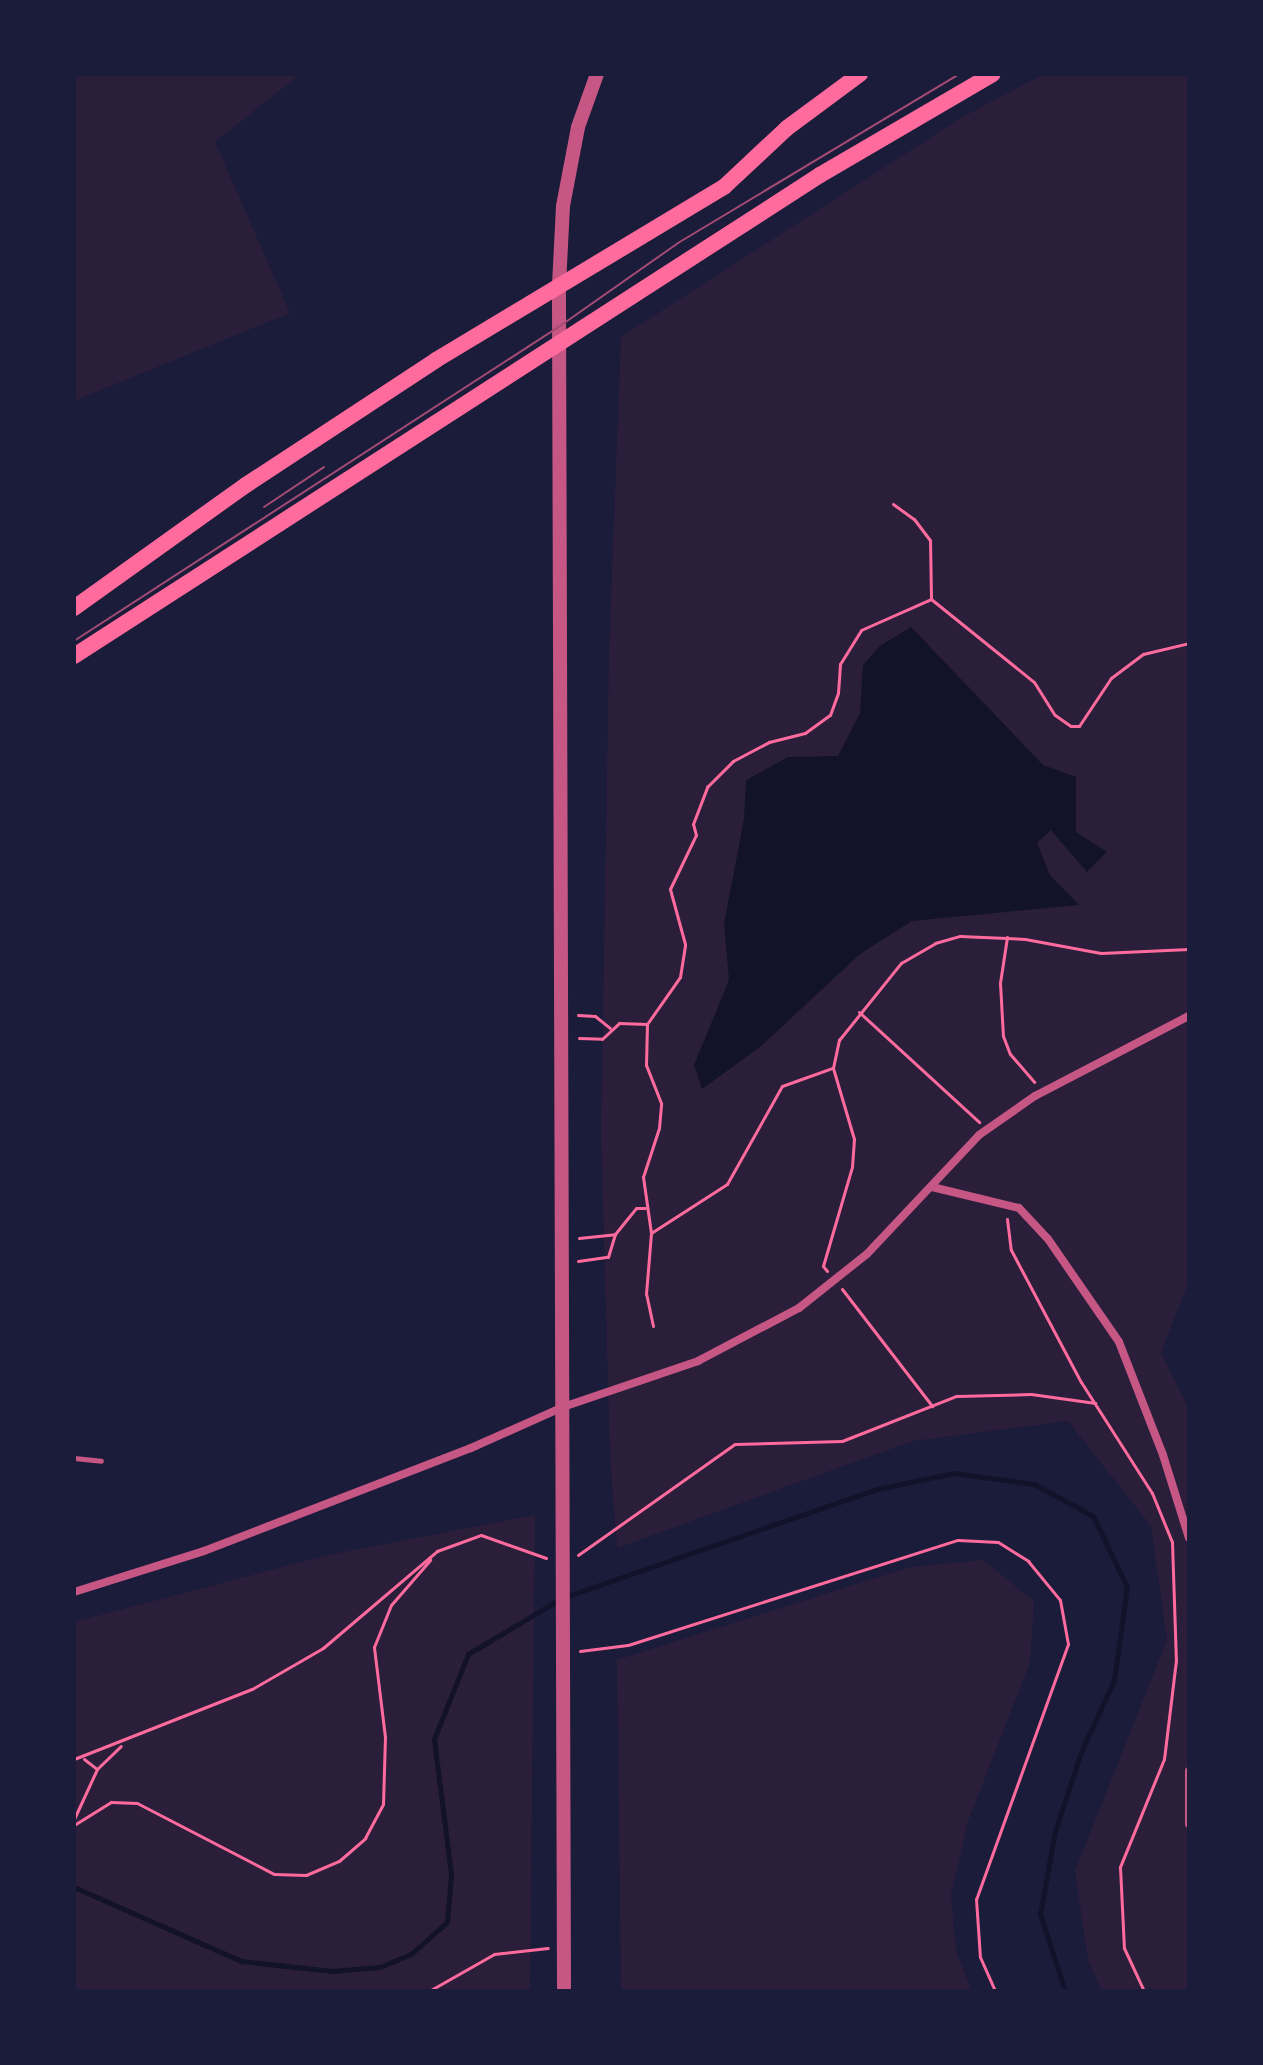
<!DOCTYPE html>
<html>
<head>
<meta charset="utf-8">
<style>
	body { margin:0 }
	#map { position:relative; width:1263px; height:2065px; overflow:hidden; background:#1b1b3a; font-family:"Source Serif 4",serif }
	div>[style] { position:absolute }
	.green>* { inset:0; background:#2a1e3b }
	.water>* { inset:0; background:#12122b }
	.stream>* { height:5px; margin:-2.5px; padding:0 2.5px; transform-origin:2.5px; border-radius:2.5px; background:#12122b }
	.path>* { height:3px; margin:-1.5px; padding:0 1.5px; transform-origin:1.5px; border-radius:1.5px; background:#ff6b9d }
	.service>* { height:5px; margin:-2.5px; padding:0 2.5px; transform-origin:2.5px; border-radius:2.5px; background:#c65784 }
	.minor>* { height:8px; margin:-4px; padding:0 4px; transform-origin:4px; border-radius:4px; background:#c65784 }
	.tertiary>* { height:14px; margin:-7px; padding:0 7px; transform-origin:7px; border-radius:7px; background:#c65784 }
	.primary>* { height:16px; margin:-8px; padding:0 8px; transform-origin:8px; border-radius:8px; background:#ff6b9d }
	.tram>* { height:2px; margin:-1px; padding:0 1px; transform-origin:1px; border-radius:1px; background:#a44b75 }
	span { translate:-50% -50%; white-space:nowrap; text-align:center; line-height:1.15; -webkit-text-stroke:6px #1b1b3a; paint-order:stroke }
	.frame { position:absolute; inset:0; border:76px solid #1b1b3a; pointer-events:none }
</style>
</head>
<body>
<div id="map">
	<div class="green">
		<div style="clip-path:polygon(74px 74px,300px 74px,215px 142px,290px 313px,74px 401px)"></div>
		<div style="clip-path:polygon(1044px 74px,1189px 74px,1189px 1281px,1161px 1353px,1189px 1409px,1189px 1991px,1102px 1991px,1088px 1960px,1075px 1871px,1167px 1640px,1151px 1526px,1068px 1421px,913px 1441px,617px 1548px,610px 1457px,601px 1134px,609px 652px,621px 337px,964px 116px)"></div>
		<div style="clip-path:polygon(535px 1515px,530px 1991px,74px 1991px,74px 1622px,328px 1555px)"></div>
		<div style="clip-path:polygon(983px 1560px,1034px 1601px,1030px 1663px,968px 1821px,951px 1894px,956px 1951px,972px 1991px,621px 1991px,617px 1660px,910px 1567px)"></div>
	</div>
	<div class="water">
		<div style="clip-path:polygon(911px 627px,1043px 765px,1076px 777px,1076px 832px,1107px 852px,1087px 872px,1051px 830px,1037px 843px,1050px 875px,1079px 905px,912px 921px,860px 954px,760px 1047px,702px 1089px,694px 1065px,729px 980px,724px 924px,744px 819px,746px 780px,788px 757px,838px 756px,860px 713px,863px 665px,880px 646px)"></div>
	</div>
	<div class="stream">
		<div style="left:74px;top:1887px;width:183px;rotate:23.9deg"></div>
		<div style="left:241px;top:1961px;width:92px;rotate:6.3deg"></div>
		<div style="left:332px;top:1971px;width:48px;rotate:-4.8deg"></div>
		<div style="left:380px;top:1967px;width:34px;rotate:-23deg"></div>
		<div style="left:411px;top:1954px;width:48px;rotate:-41.6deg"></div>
		<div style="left:447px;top:1922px;width:48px;rotate:-85.2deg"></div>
		<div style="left:451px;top:1874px;width:136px;rotate:-97.2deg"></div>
		<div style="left:434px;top:1739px;width:92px;rotate:-68.2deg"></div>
		<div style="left:468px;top:1654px;width:109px;rotate:-30.8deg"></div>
		<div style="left:562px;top:1598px;width:333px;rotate:-19.1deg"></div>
		<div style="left:877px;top:1489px;width:79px;rotate:-11.7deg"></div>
		<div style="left:954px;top:1473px;width:81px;rotate:7.8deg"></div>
		<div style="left:1034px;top:1484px;width:67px;rotate:28.5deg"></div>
		<div style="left:1093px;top:1516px;width:79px;rotate:64.4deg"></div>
		<div style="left:1127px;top:1587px;width:94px;rotate:98deg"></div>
		<div style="left:1114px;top:1680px;width:79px;rotate:114.6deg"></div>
		<div style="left:1081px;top:1752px;width:83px;rotate:108.2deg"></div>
		<div style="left:1055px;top:1831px;width:84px;rotate:100.2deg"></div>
		<div style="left:1040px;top:1914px;width:81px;rotate:72deg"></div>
	</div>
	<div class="path">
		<div style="left:893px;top:504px;width:26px;rotate:36deg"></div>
		<div style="left:914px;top:519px;width:26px;rotate:53deg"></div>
		<div style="left:930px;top:540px;width:59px;rotate:89deg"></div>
		<div style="left:1007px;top:937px;width:47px;rotate:98.7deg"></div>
		<div style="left:1000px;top:983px;width:53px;rotate:86.8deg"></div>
		<div style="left:1003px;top:1036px;width:19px;rotate:69deg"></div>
		<div style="left:1010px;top:1054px;width:37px;rotate:49deg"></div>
		<div style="left:859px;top:1012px;width:163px;rotate:42.5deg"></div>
		<div style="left:578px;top:1015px;width:17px;rotate:3deg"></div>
		<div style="left:595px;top:1016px;width:19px;rotate:39deg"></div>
		<div style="left:579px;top:1038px;width:23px;rotate:2deg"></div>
		<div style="left:602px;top:1039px;width:23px;rotate:-43deg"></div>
		<div style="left:619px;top:1023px;width:28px;rotate:2deg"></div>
		<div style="left:1007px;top:1219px;width:31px;rotate:83deg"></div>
		<div style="left:1011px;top:1250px;width:149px;rotate:62.1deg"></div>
		<div style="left:1081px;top:1382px;width:132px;rotate:57.4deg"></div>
		<div style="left:1152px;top:1493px;width:53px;rotate:67.8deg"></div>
		<div style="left:1172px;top:1542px;width:118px;rotate:88.1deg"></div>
		<div style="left:1176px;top:1660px;width:100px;rotate:96.9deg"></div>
		<div style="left:1164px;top:1759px;width:117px;rotate:112.2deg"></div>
		<div style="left:1120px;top:1867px;width:81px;rotate:87.2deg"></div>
		<div style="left:1124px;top:1948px;width:47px;rotate:65.1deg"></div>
		<div style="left:651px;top:1233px;width:90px;rotate:-32.8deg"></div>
		<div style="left:727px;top:1184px;width:112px;rotate:-60.7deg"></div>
		<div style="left:782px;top:1086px;width:53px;rotate:-19.8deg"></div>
		<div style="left:579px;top:1238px;width:36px;rotate:-6deg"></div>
		<div style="left:578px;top:1261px;width:30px;rotate:-8deg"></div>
		<div style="left:608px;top:1257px;width:24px;rotate:-73deg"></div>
		<div style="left:615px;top:1234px;width:33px;rotate:-51deg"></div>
		<div style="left:636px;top:1208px;width:9px"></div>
		<div style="left:827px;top:1271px;width:6px;rotate:-129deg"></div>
		<div style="left:823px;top:1266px;width:103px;rotate:-73.7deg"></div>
		<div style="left:852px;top:1167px;width:28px;rotate:-86deg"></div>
		<div style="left:854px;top:1139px;width:74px;rotate:-106.5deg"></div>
		<div style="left:833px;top:1068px;width:29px;rotate:-78deg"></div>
		<div style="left:839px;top:1040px;width:99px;rotate:-51.2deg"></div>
		<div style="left:901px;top:963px;width:39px;rotate:-30deg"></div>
		<div style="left:935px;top:943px;width:26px;rotate:-16deg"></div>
		<div style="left:960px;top:936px;width:65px;rotate:2.6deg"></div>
		<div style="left:1025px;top:939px;width:77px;rotate:10.4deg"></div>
		<div style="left:1101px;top:953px;width:88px;rotate:-2.6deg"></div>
		<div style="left:842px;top:1289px;width:148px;rotate:52.4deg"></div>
		<div style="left:653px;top:1326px;width:33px;rotate:-102deg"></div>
		<div style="left:646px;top:1294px;width:61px;rotate:-85.3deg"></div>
		<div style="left:651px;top:1233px;width:57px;rotate:-98.1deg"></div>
		<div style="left:643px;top:1177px;width:52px;rotate:-71.9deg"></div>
		<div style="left:659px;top:1128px;width:25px;rotate:-85deg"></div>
		<div style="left:661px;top:1103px;width:41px;rotate:-111.5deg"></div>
		<div style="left:646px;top:1065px;width:41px;rotate:-88.6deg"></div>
		<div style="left:647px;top:1024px;width:57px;rotate:-54.9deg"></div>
		<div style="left:680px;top:977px;width:33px;rotate:-81deg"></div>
		<div style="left:685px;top:944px;width:57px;rotate:-105.3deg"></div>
		<div style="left:670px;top:889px;width:60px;rotate:-64.3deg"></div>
		<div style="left:696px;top:835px;width:11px;rotate:-105deg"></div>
		<div style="left:693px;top:824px;width:40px;rotate:-69deg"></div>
		<div style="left:707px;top:787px;width:37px;rotate:-45deg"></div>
		<div style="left:733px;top:761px;width:41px;rotate:-27.8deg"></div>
		<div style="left:769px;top:742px;width:37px;rotate:-14deg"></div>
		<div style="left:805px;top:733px;width:31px;rotate:-36deg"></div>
		<div style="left:830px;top:715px;width:23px;rotate:-70deg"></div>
		<div style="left:838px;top:693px;width:29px;rotate:-86deg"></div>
		<div style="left:840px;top:664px;width:40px;rotate:-58deg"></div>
		<div style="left:861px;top:630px;width:77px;rotate:-23.9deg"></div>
		<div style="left:931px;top:599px;width:132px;rotate:38.9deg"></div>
		<div style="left:1034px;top:682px;width:39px;rotate:58deg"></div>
		<div style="left:1055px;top:715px;width:19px;rotate:35deg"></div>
		<div style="left:1071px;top:726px;width:8px"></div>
		<div style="left:1079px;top:726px;width:58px;rotate:-56.3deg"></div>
		<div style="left:1111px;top:678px;width:40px;rotate:-37deg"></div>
		<div style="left:1143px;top:654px;width:47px;rotate:-13.4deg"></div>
		<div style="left:578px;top:1555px;width:192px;rotate:-35.3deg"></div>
		<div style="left:735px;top:1444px;width:107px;rotate:-1.6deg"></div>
		<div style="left:842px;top:1441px;width:123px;rotate:-21.5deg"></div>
		<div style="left:956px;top:1396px;width:75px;rotate:-1.5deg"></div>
		<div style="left:1031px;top:1394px;width:65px;rotate:8deg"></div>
		<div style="left:580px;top:1651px;width:48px;rotate:-7.1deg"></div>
		<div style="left:628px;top:1645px;width:346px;rotate:-17.7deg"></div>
		<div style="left:958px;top:1540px;width:40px;rotate:2.9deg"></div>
		<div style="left:998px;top:1542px;width:36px;rotate:32deg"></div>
		<div style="left:1028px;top:1561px;width:50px;rotate:50.6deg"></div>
		<div style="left:1060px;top:1600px;width:45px;rotate:79.7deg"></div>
		<div style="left:1068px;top:1644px;width:271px;rotate:109.8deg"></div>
		<div style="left:976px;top:1899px;width:58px;rotate:86.1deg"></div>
		<div style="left:980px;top:1957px;width:37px;rotate:66deg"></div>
		<div style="left:74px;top:1759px;width:191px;rotate:-21.5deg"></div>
		<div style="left:252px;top:1689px;width:82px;rotate:-30deg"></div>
		<div style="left:323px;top:1648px;width:150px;rotate:-40.4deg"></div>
		<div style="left:437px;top:1551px;width:47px;rotate:-20deg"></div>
		<div style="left:481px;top:1535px;width:69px;rotate:19.5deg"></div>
		<div style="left:84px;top:1759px;width:16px;rotate:38deg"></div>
		<div style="left:74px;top:1819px;width:55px;rotate:-65.3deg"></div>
		<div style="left:97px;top:1769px;width:33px;rotate:-44deg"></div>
		<div style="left:74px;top:1825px;width:44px;rotate:-31.9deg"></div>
		<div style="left:111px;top:1802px;width:26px;rotate:2deg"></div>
		<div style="left:137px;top:1803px;width:154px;rotate:27.4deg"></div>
		<div style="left:274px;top:1874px;width:32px;rotate:2deg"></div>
		<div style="left:306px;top:1875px;width:36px;rotate:-23deg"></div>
		<div style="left:339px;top:1861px;width:35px;rotate:-41deg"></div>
		<div style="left:365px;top:1838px;width:38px;rotate:-62deg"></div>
		<div style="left:383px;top:1804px;width:67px;rotate:-88.3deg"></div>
		<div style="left:385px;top:1737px;width:91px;rotate:-97deg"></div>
		<div style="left:374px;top:1647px;width:45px;rotate:-68deg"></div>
		<div style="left:391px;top:1605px;width:60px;rotate:-49.1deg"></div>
		<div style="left:429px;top:1991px;width:75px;rotate:-29.6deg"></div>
		<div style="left:494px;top:1954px;width:54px;rotate:-6.3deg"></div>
	</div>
	<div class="service">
		<div style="left:74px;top:1458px;width:27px;rotate:6deg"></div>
	</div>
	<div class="minor">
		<div style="left:932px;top:1187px;width:89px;rotate:13.6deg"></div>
		<div style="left:1019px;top:1208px;width:42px;rotate:46.9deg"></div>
		<div style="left:1048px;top:1239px;width:125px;rotate:55.4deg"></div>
		<div style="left:1119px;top:1342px;width:121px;rotate:68.7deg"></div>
		<div style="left:1163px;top:1455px;width:87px;rotate:72.6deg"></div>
		<div style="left:74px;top:1592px;width:136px;rotate:-17.5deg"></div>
		<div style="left:204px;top:1551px;width:286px;rotate:-21.1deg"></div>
		<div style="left:471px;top:1448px;width:101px;rotate:-24deg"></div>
		<div style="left:563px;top:1407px;width:143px;rotate:-18.8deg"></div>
		<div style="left:698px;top:1361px;width:114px;rotate:-27.7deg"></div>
		<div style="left:799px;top:1308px;width:87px;rotate:-38.5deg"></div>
		<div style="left:867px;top:1254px;width:163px;rotate:-46.7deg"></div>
		<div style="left:979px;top:1135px;width:68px;rotate:-34.9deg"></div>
		<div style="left:1035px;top:1096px;width:174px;rotate:-27.5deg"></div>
		<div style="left:1189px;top:1771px;width:53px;rotate:90deg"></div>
	</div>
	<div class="tertiary">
		<div style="left:564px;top:1991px;width:1706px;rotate:-90.17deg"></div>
		<div style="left:559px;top:285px;width:79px;rotate:-87.1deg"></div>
		<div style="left:563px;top:206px;width:80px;rotate:-79.2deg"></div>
		<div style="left:578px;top:127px;width:56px;rotate:-70.3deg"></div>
	</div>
	<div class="primary">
		<div style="left:74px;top:608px;width:211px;rotate:-35.6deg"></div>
		<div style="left:246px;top:485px;width:227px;rotate:-33.3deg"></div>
		<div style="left:436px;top:360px;width:336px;rotate:-31deg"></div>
		<div style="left:724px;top:187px;width:86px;rotate:-43.1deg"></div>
		<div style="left:787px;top:128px;width:91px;rotate:-36.5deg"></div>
		<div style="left:74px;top:656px;width:888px;rotate:-32.81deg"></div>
		<div style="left:820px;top:175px;width:200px;rotate:-30.3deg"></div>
	</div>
	<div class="tram">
		<div style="left:264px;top:507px;width:72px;rotate:-33.7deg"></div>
		<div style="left:74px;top:641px;width:579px;rotate:-32.95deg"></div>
		<div style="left:560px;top:326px;width:144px;rotate:-35.1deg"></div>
		<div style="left:678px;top:243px;width:328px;rotate:-31deg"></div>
	</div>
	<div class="frame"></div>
</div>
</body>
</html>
